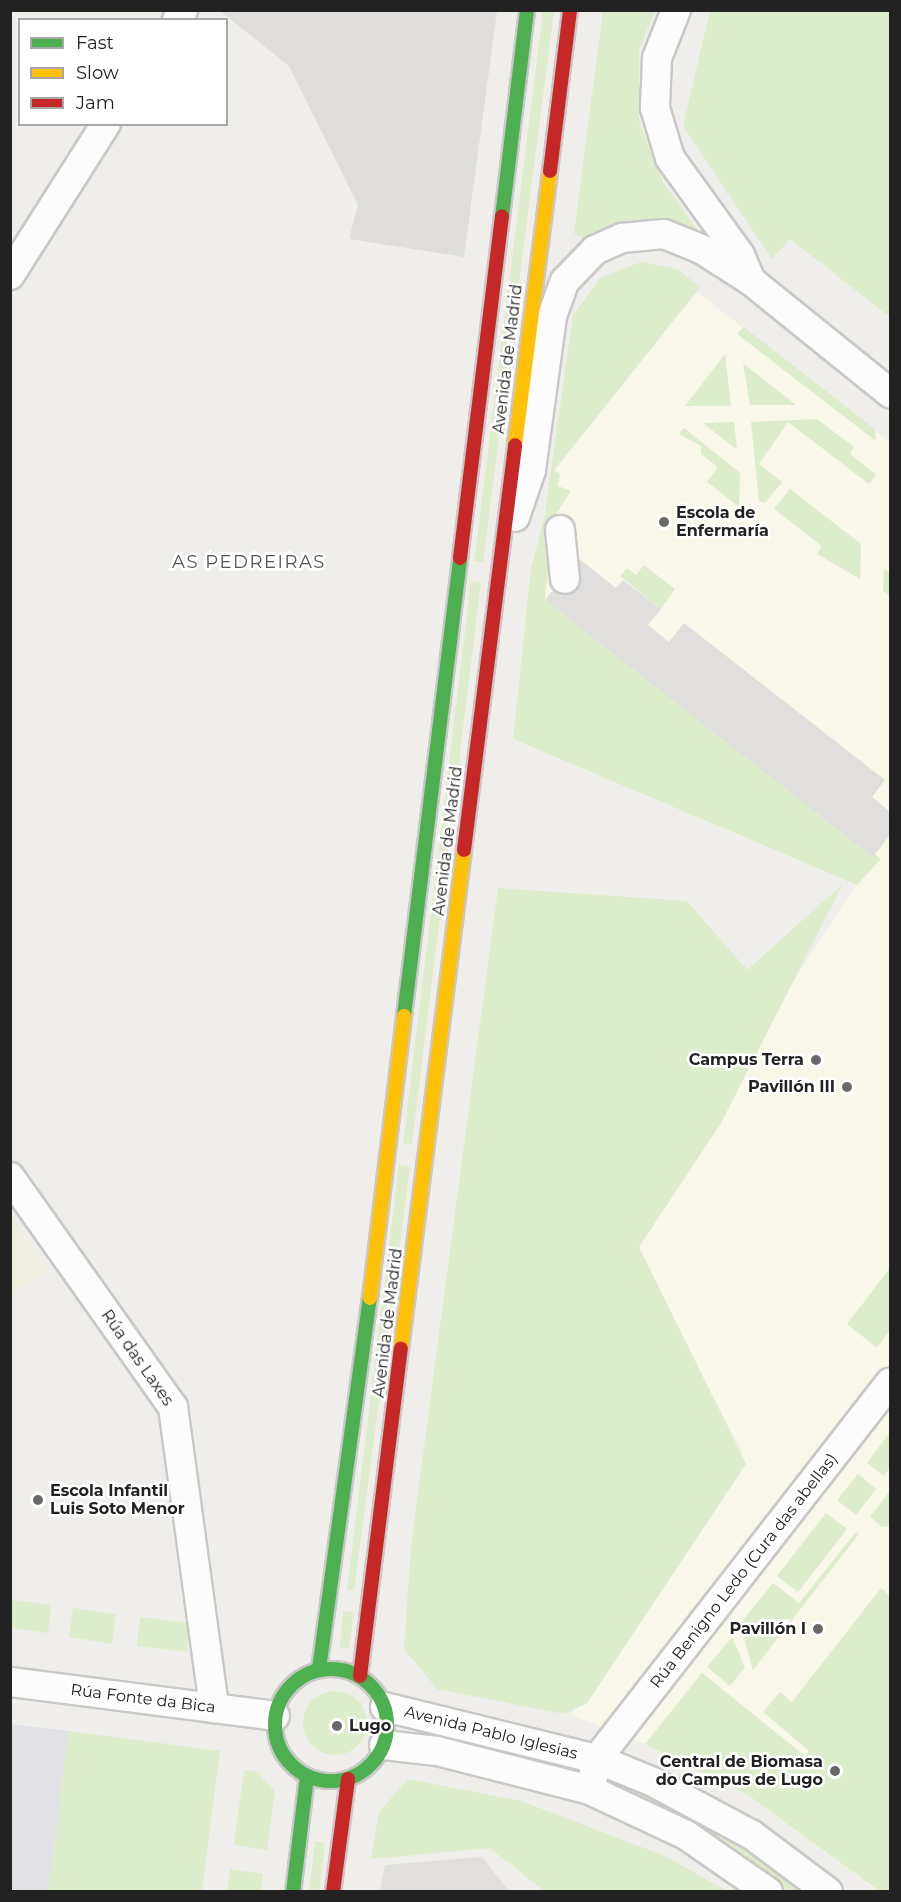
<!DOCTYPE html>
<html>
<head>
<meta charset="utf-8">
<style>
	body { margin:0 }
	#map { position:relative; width:901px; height:1902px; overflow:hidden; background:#f0eeeb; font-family:Montserrat,sans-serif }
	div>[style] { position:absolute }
	.residential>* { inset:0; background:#dfdedc }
	.education>* { inset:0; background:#f8f7e8 }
	.farmland>* { inset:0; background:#efefdf }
	.grass>* { inset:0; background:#ddeccb }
	.round { border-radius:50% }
	.parking>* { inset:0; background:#e0dfde }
	.plaza>* { inset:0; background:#e2e1e5 }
	.roads { filter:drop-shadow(2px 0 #c9c8c7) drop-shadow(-2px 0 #c9c8c7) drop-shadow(0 2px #c9c8c7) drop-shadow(0 -2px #c9c8c7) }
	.street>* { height:28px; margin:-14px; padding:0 14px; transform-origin:14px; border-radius:14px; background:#fdfcfc }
	.fast>* { height:14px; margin:-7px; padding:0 7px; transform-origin:7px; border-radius:7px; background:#4caf50 }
	.fast>.ring { margin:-7px; padding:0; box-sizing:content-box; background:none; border:14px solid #4caf50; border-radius:50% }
	.slow>* { height:14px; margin:-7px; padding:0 7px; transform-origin:7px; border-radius:7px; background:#ffc107 }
	.jam>* { height:14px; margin:-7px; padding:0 7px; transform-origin:7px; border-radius:7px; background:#c62828 }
	.dots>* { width:16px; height:16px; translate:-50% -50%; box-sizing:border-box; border:3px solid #fff; border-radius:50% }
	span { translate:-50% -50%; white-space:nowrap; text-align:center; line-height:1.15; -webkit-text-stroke:5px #fff; paint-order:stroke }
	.street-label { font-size:16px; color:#222 }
	.poi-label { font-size:16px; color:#222; font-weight:700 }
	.left { translate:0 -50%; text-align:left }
	.right { translate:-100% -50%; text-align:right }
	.neighbourhood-label { font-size:18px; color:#555; letter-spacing:1.5px }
	.frame { position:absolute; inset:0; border:12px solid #222; pointer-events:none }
	.legend { position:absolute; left:18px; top:18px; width:210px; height:108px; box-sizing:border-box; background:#fff; border:2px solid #a7a7a7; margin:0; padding:8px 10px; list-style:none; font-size:18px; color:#222 }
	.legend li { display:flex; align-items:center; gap:12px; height:30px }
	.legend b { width:30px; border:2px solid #a7a7a7 }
</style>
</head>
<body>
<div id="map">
	<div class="residential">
		<div style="clip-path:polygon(220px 11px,497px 11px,464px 257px,349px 239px,358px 205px,289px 66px)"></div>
	</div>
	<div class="education">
		<div style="clip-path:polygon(697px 292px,890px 442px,890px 1891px,878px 1891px,748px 1795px,645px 1744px,571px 1715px,742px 1451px,627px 1236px,856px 885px,513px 739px,531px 568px,554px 471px)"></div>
	</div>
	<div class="farmland">
		<div style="clip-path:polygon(10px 1214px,48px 1270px,11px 1296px,10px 1296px)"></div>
	</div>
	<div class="grass">
		<div style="clip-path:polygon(543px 11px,554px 11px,483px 562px,474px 561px)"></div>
		<div style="clip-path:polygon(603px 11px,655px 11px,639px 49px,639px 121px,663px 182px,703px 238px,589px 243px,574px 233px)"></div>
		<div style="clip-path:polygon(710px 11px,890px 11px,890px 317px,790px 239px,772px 259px,683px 126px)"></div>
		<div style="clip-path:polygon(641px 262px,677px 269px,700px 287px,554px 470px,560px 474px,558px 486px,571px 491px,553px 519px,545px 600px,881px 859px,857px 885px,513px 739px,531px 568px,545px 513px,573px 315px,600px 278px)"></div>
		<div style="clip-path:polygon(744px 327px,875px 429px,876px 441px,737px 334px)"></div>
		<div style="clip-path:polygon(725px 354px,731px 406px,685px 406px)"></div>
		<div style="clip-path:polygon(743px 363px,796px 405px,750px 405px)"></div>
		<div style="clip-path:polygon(817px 419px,854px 447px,850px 454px,876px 475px,869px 484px,788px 422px,759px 464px,782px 482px,765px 503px,759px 501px,751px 422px)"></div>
		<div style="clip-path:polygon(734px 422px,737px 450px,703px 423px)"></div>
		<div style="clip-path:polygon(684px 428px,740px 473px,739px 507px,707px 482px,718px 467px,701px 454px,701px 446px,679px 434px)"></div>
		<div style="clip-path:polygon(790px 489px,861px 544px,860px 579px,817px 554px,822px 546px,774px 509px)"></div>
		<div style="clip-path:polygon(644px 565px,675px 589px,661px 609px,620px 576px,627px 568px,636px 575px)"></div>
		<div style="clip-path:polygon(884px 569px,890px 573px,890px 596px,883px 591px)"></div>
		<div style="clip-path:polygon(471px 581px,481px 582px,412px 1145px,403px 1144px)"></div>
		<div style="clip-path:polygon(843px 884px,721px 1123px,639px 1247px,746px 1464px,587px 1703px,564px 1714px,437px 1689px,404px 1649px,411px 1546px,498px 888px,687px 901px,747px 970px)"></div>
		<div style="clip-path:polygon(399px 1165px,410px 1167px,354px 1591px,347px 1590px)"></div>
		<div style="clip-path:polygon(890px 1268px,890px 1330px,877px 1348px,847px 1324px)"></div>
		<div style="clip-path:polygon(890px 1432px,890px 1467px,884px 1476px,867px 1463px)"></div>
		<div style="clip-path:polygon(858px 1474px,876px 1489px,856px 1515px,837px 1500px)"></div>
		<div style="clip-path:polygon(890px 1491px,890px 1526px,882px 1527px,870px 1517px)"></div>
		<div style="clip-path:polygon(826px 1513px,847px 1529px,798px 1592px,777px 1576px)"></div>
		<div style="clip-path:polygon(856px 1532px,859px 1534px,753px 1670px,740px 1624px,773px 1583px,799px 1603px)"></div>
		<div style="clip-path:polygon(881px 1588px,890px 1596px,890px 1892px,879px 1891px,748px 1795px,645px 1744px,702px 1673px,805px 1756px,809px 1751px,763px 1712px,780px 1692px,792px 1702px)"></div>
		<div style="clip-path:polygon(11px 1600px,51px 1605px,48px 1633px,11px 1628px)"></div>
		<div style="clip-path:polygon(73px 1608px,116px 1614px,112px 1644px,69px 1637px)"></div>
		<div style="clip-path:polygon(343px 1611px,354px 1612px,349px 1648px,340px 1647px)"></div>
		<div style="clip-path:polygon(140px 1617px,191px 1623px,187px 1652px,137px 1646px)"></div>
		<div style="clip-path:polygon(732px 1637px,745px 1667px,730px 1686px,707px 1667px)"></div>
		<div class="round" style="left:303px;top:1691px;width:64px;height:64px"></div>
		<div style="clip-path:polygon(69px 1731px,220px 1751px,202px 1891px,48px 1891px)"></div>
		<div style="clip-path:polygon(244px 1770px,257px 1772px,275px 1791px,267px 1850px,234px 1845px)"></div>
		<div style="clip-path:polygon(408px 1779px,521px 1801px,665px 1856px,727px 1891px,544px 1891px,490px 1848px,371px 1859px,379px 1812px)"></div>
		<div style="clip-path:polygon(634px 1791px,744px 1848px,801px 1891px,789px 1891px,632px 1797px)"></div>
		<div style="clip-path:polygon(315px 1841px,325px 1843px,319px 1891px,309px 1892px)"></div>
		<div style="clip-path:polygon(230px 1869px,263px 1874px,261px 1891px,227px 1891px)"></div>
	</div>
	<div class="parking">
		<div style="clip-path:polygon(578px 558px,616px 588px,623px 580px,661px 609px,648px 625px,669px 642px,684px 623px,885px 780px,872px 797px,890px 812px,890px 835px,873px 857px,545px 600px)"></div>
		<div style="clip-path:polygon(482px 1857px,509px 1891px,380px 1891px,385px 1865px)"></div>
	</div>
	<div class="plaza">
		<div style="clip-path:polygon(11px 1724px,69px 1731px,48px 1891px,11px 1891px)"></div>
	</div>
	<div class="roads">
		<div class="street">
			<div style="left:676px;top:10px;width:52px;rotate:111.6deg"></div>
			<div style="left:657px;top:58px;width:50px;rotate:92.3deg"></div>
			<div style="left:655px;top:108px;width:52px;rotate:73.3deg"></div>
			<div style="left:670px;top:158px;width:120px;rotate:54.2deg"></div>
			<div style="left:740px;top:255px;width:28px;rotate:67deg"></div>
			<div style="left:177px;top:20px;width:12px;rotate:-59deg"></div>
			<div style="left:10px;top:275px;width:179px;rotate:-57.6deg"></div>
			<div style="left:515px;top:517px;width:50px;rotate:-71.2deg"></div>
			<div style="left:531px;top:470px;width:155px;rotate:-82.2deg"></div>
			<div style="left:552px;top:316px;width:37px;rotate:-70deg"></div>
			<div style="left:565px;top:281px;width:43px;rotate:-45.9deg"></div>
			<div style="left:595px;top:250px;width:30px;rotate:-24deg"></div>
			<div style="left:622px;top:238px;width:42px;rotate:-5.4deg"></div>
			<div style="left:664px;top:234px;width:40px;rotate:22deg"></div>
			<div style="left:701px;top:249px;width:59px;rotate:32.6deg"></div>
			<div style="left:751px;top:281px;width:179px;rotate:38.9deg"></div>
			<div style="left:560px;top:530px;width:49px;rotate:84.2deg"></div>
			<div style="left:10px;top:1177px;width:282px;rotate:54.7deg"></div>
			<div style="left:173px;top:1407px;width:304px;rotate:82.2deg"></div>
			<div style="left:10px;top:1682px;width:267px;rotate:7.3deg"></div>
			<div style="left:385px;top:1707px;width:218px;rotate:13.8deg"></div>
			<div style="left:597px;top:1759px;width:61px;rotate:22.3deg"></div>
			<div style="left:653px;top:1782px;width:112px;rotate:28.2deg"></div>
			<div style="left:752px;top:1835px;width:95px;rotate:36.9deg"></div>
			<div style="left:384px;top:1745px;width:53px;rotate:6.5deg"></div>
			<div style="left:437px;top:1751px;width:158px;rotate:14.3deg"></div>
			<div style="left:590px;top:1790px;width:106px;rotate:25.1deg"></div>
			<div style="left:686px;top:1835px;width:100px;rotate:34.8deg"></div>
			<div style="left:590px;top:1790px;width:32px;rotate:-77deg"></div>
			<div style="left:597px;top:1759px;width:477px;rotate:-52.1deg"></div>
		</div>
		<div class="fast">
			<div style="left:502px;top:217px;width:209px;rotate:-83.1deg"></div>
			<div style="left:404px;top:1016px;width:461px;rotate:-83deg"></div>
			<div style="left:319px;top:1669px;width:374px;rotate:-82.2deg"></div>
			<div class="ring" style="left:275px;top:1669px;width:98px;height:98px"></div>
			<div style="left:293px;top:1892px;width:117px;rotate:-83.1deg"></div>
		</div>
		<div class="slow">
			<div style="left:515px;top:445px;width:276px;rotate:-82.7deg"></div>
			<div style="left:370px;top:1298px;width:284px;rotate:-83.1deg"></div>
			<div style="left:401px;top:1349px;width:503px;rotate:-82.8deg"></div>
		</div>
		<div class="jam">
			<div style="left:550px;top:171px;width:162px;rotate:-82.9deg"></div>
			<div style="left:460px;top:558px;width:344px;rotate:-83deg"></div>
			<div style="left:464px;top:850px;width:408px;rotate:-82.8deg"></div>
			<div style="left:360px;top:1676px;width:330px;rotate:-82.9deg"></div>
			<div style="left:333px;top:1892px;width:114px;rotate:-82.4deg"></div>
		</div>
	</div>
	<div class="dots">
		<div style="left:664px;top:522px;background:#6a6968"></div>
		<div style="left:816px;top:1060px;background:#6a6968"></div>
		<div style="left:847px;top:1087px;background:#6a6968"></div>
		<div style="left:38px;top:1500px;background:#6a6968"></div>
		<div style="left:818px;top:1629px;background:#6a6968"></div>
		<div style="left:337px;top:1726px;background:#6a6968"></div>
		<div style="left:835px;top:1771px;background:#6a6968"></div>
	</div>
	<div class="street-label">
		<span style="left:508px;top:359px;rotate:-83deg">Avenida de Madrid</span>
		<span style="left:448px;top:841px;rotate:-83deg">Avenida de Madrid</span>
		<span style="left:388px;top:1323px;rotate:-83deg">Avenida de Madrid</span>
		<span style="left:137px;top:1358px;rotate:55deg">Rúa das Laxes</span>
		<span style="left:744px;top:1571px;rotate:-52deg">Rúa Benigno Ledo (Cura das abellas)</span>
		<span style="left:143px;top:1699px;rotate:7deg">Rúa Fonte da Bica</span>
		<span style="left:491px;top:1733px;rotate:14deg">Avenida Pablo Iglesias</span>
	</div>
	<div class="poi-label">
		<span class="left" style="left:676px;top:522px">Escola de<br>Enfermaría</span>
		<span class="right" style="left:804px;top:1060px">Campus Terra</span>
		<span class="right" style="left:835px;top:1087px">Pavillón III</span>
		<span class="left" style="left:50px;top:1500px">Escola Infantil<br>Luis Soto Menor</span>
		<span class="right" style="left:806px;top:1629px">Pavillón I</span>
		<span class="left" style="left:349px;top:1726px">Lugo</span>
		<span class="right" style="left:823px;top:1771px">Central de Biomasa<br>do Campus de Lugo</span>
	</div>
	<div class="neighbourhood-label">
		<span style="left:249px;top:562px">AS PEDREIRAS</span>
	</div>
	<div class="frame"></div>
	<ul class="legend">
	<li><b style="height:8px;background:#4caf50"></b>Fast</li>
	<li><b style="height:8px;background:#ffc107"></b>Slow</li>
	<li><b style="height:8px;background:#c62828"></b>Jam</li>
	</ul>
</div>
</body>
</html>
